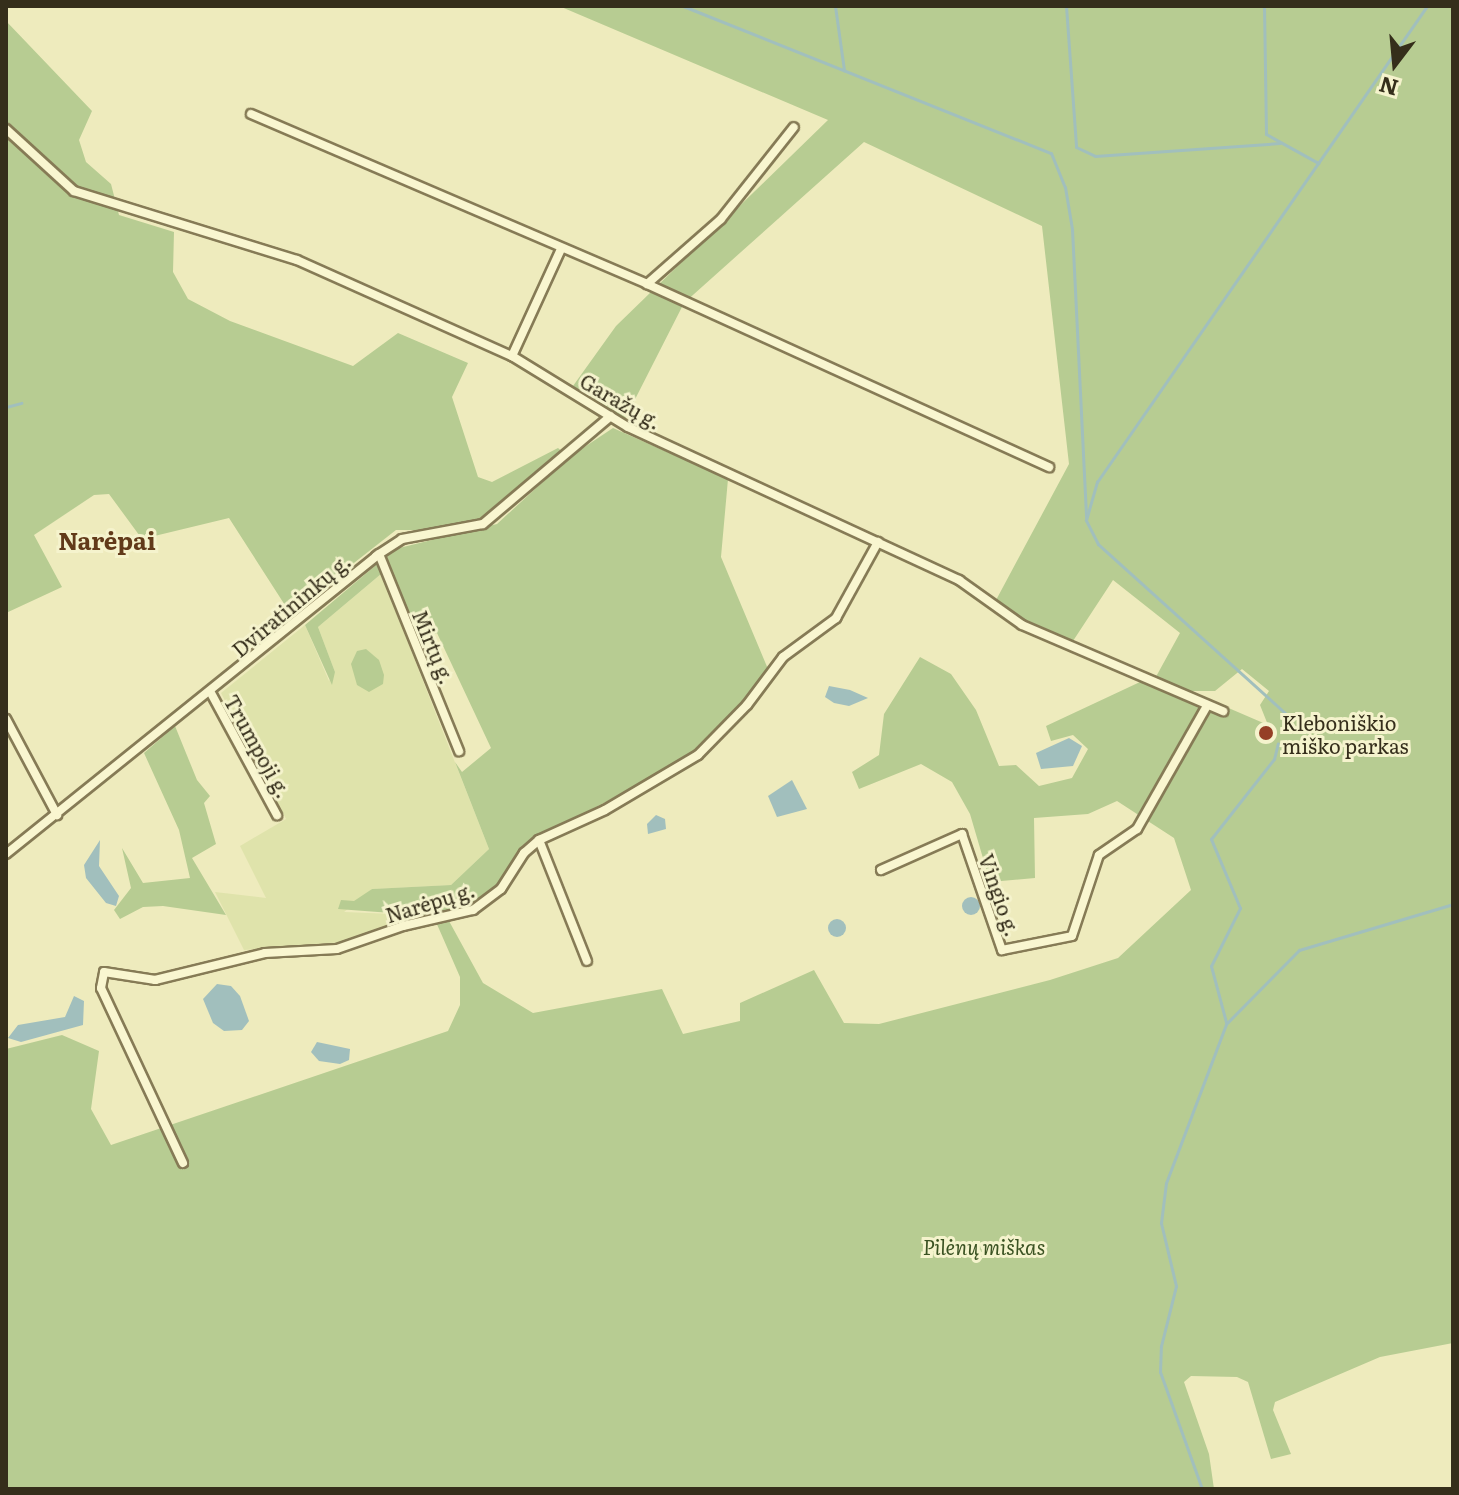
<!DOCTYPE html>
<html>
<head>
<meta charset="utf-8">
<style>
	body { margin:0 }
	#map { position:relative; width:1459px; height:1495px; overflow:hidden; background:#eeebbd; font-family:Literata,serif }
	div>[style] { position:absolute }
	.farmland>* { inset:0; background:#dfe3ab }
	.green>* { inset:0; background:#b7cc92 }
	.water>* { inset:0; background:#a1bfbd }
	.round { border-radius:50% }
	.stream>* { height:3px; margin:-1.5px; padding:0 1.5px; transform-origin:1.5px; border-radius:1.5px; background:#a1bfbd }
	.roads { filter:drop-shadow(2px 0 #867b56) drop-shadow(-2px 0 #867b56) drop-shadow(0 2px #867b56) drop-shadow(0 -2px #867b56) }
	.minor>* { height:8px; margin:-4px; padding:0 4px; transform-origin:4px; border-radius:4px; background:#f9f6d0 }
	.dots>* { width:22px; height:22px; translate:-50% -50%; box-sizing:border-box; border:4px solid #f5f3cd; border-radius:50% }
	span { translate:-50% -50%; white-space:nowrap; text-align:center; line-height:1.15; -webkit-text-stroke:6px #f5f3cd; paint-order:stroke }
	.street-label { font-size:20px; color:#352e1b }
	.poi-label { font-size:20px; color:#352e1b }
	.left { translate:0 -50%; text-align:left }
	.park-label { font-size:20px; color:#3a5222; font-style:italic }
	.quarter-label { font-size:24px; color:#623a1a; font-weight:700 }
	.frame { position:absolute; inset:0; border:8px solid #352e1b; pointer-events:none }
	.north { position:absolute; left:1355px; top:24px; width:80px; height:80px; -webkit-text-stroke:6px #f5f3cd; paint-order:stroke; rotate:196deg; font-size:22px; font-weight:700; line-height:32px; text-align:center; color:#352e1b }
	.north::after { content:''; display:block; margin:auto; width:28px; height:36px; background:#352e1b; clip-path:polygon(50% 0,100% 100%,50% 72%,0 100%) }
</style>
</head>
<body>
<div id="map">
	<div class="farmland">
		<div style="clip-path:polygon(381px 574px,489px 849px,451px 885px,372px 889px,344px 912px,418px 915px,344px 942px,244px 950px,215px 892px,266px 898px,240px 846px,286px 819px,221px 693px,305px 625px,329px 681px,335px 672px,318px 627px)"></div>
	</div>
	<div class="green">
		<div style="clip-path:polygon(evenodd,559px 6px,1453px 6px,1453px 1343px,1380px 1357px,1275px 1402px,1273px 1410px,1291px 1454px,1271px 1459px,1248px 1382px,1237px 1377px,1191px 1376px,1184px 1382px,1209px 1454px,1214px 1489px,6px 1489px,6px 1049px,62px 1035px,99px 1051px,91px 1109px,111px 1145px,448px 1031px,460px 1005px,460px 977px,436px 922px,449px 921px,483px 983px,533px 1013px,662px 989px,683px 1034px,740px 1021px,740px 1003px,814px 970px,844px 1023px,879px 1024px,1050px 980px,1118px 958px,1191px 890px,1174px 838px,1117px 801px,1088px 814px,1034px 818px,1035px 878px,990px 882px,970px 814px,952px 782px,921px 764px,859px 789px,852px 772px,879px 755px,884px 714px,920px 657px,951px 674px,976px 710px,999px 766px,1016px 765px,1039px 786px,1072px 778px,1088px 749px,1073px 735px,1051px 741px,1046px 726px,1140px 682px,1152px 684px,1180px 633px,1113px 580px,1073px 641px,1018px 618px,995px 602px,1069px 464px,1042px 226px,864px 142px,684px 303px,625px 419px,573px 386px,616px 326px,828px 120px,559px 6px,1242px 669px,1269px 691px,1260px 705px,1268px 725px,1189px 691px,1215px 691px,1242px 669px)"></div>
		<div style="clip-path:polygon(6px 21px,92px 111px,79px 140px,86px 162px,111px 184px,119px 215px,174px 232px,173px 272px,188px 299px,230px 321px,353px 366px,398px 333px,468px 363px,452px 397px,478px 477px,492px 482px,558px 448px,565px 454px,487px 518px,433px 530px,396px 530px,290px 613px,229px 518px,142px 539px,109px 494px,94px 495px,34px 535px,62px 587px,6px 613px)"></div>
		<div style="clip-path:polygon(613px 428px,728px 479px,721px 557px,768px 669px,711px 740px,685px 759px,526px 845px,493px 890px,473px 904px,451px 913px,418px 915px,338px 909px,341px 900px,354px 901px,372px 889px,451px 885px,489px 849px,455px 762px,462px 772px,491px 748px,437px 633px,410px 646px,381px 574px,318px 627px,335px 672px,332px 685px,305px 625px,395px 549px,497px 524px,571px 456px)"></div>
		<div style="clip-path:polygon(366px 649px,379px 660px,384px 675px,383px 684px,369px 692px,357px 685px,351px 664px,357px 651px)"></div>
		<div style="clip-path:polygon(175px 726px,197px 780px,210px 796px,204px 803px,216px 844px,192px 858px,226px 915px,163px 906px,143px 907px,120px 919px,114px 910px,131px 888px,122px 848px,143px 883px,190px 878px,179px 830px,144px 753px)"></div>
	</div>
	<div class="water">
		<div style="clip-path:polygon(829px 686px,850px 690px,868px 698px,849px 706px,834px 703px,825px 697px)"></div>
		<div style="clip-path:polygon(1069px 738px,1082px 746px,1073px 766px,1041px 769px,1036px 753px)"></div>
		<div style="clip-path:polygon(792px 780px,807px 809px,777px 817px,768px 796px)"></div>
		<div style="clip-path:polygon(656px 815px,665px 819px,666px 829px,648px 834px,647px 824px)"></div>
		<div style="clip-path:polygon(100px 840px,99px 866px,119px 896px,116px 906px,106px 903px,86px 878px,84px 865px)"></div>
		<div class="round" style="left:962px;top:897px;width:18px;height:18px"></div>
		<div class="round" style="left:828px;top:919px;width:18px;height:18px"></div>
		<div style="clip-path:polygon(217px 984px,231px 986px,240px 996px,249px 1021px,242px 1030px,224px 1031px,213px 1023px,203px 999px)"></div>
		<div style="clip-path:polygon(74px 996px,84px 1001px,83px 1025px,21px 1042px,8px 1038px,18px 1025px,65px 1017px)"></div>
		<div style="clip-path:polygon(317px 1042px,350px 1049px,349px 1060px,340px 1064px,319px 1061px,311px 1052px)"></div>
	</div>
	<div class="stream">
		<div style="left:683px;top:6px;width:396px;rotate:21.8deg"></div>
		<div style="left:1051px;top:153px;width:37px;rotate:68deg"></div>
		<div style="left:1065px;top:187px;width:43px;rotate:80.5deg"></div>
		<div style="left:1072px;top:229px;width:289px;rotate:87.2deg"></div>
		<div style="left:835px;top:6px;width:65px;rotate:82deg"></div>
		<div style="left:1066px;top:6px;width:141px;rotate:85.9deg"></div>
		<div style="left:1076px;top:147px;width:21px;rotate:25deg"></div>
		<div style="left:1095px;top:156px;width:185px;rotate:-4deg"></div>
		<div style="left:1264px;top:6px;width:128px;rotate:89.1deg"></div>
		<div style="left:1266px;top:134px;width:60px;rotate:29.1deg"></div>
		<div style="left:6px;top:407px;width:16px;rotate:-15deg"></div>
		<div style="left:1283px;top:723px;width:10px;rotate:-79deg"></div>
		<div style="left:1285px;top:713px;width:252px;rotate:-137.9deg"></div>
		<div style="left:1098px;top:544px;width:27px;rotate:-117deg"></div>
		<div style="left:1086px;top:520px;width:40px;rotate:-74deg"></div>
		<div style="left:1097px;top:482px;width:579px;rotate:-55.27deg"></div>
		<div style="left:1226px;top:1022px;width:58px;rotate:-105deg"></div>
		<div style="left:1211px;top:966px;width:65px;rotate:-63.4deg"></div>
		<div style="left:1240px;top:908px;width:75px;rotate:-112.8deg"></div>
		<div style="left:1211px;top:839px;width:102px;rotate:-51.8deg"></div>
		<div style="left:1274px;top:759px;width:16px;rotate:-76deg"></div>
		<div style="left:1202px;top:1489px;width:124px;rotate:-109.7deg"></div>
		<div style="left:1160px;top:1372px;width:26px;rotate:-88deg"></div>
		<div style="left:1161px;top:1346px;width:62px;rotate:-76deg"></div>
		<div style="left:1176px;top:1286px;width:65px;rotate:-103.4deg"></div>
		<div style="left:1161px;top:1223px;width:40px;rotate:-82.9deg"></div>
		<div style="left:1166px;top:1183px;width:170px;rotate:-69.3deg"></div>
		<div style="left:1226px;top:1024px;width:104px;rotate:-45.4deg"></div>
		<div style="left:1299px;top:950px;width:161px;rotate:-16.6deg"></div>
	</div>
	<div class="roads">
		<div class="minor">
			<div style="left:251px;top:114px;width:431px;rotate:23.2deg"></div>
			<div style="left:647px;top:284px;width:442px;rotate:24.5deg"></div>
			<div style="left:6px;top:129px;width:92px;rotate:42.4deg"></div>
			<div style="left:74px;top:191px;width:233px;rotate:17.2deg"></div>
			<div style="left:297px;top:260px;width:235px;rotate:24.1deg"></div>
			<div style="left:512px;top:356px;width:136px;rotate:31.5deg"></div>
			<div style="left:628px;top:427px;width:365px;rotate:24.8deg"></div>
			<div style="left:959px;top:580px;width:77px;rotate:35.5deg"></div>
			<div style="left:1022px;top:625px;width:219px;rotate:23.2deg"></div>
			<div style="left:647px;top:284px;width:98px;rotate:-41.3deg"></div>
			<div style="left:721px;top:219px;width:117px;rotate:-51.6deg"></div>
			<div style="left:512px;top:356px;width:118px;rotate:-65.4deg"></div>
			<div style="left:379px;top:554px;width:213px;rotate:67.9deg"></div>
			<div style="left:211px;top:693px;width:139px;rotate:61.6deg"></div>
			<div style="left:6px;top:719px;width:109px;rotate:62deg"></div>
			<div style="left:539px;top:840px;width:130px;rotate:68.4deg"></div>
			<div style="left:6px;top:854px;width:475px;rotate:-38.8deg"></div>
			<div style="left:376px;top:556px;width:31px;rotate:-33deg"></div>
			<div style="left:402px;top:539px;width:82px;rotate:-10.5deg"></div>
			<div style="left:483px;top:524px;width:167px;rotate:-40.2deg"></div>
			<div style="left:881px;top:870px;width:89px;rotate:-24deg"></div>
			<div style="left:962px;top:834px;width:123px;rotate:71deg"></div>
			<div style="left:1002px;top:950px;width:71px;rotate:-11.3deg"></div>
			<div style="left:1072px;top:936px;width:85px;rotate:-71.6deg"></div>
			<div style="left:1099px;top:855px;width:46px;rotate:-34.4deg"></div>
			<div style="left:1137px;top:829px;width:142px;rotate:-60.4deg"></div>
			<div style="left:183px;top:1163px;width:193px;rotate:-115.1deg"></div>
			<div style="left:101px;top:988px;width:16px;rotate:-79deg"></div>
			<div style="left:104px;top:972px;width:52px;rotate:8.9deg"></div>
			<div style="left:155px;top:980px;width:113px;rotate:-13.8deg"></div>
			<div style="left:265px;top:953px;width:72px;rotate:-3.2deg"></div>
			<div style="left:337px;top:949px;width:70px;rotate:-19.2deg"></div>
			<div style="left:403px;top:926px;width:72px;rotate:-12.9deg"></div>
			<div style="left:473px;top:910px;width:35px;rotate:-37deg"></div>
			<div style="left:501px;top:889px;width:43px;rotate:-57.4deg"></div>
			<div style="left:524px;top:853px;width:20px;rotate:-41deg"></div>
			<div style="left:539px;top:840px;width:72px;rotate:-24.4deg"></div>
			<div style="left:605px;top:810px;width:108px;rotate:-30.6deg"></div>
			<div style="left:698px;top:755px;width:70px;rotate:-45.6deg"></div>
			<div style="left:747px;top:705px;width:60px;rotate:-53.1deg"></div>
			<div style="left:783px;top:657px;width:66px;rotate:-36.3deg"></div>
			<div style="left:836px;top:618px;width:87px;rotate:-61.1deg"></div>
		</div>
	</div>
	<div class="dots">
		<div style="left:1266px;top:733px;background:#953f26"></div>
	</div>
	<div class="street-label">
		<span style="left:621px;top:401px;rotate:30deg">Garažų g.</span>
		<span style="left:291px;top:605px;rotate:-40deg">Dviratininkų g.</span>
		<span style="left:434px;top:647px;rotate:68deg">Mirtų g.</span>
		<span style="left:258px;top:746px;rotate:61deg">Trumpoji g.</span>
		<span style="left:1000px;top:895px;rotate:71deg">Vingio g.</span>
		<span style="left:430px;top:902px;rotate:-17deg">Narėpų g.</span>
	</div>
	<div class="poi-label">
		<span class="left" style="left:1282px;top:734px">Kleboniškio<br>miško parkas</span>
	</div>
	<div class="park-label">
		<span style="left:984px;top:1246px">Pilėnų miškas</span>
	</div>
	<div class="quarter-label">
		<span style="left:107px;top:540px">Narėpai</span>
	</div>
	<div class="frame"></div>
	<div class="north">N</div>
</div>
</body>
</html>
